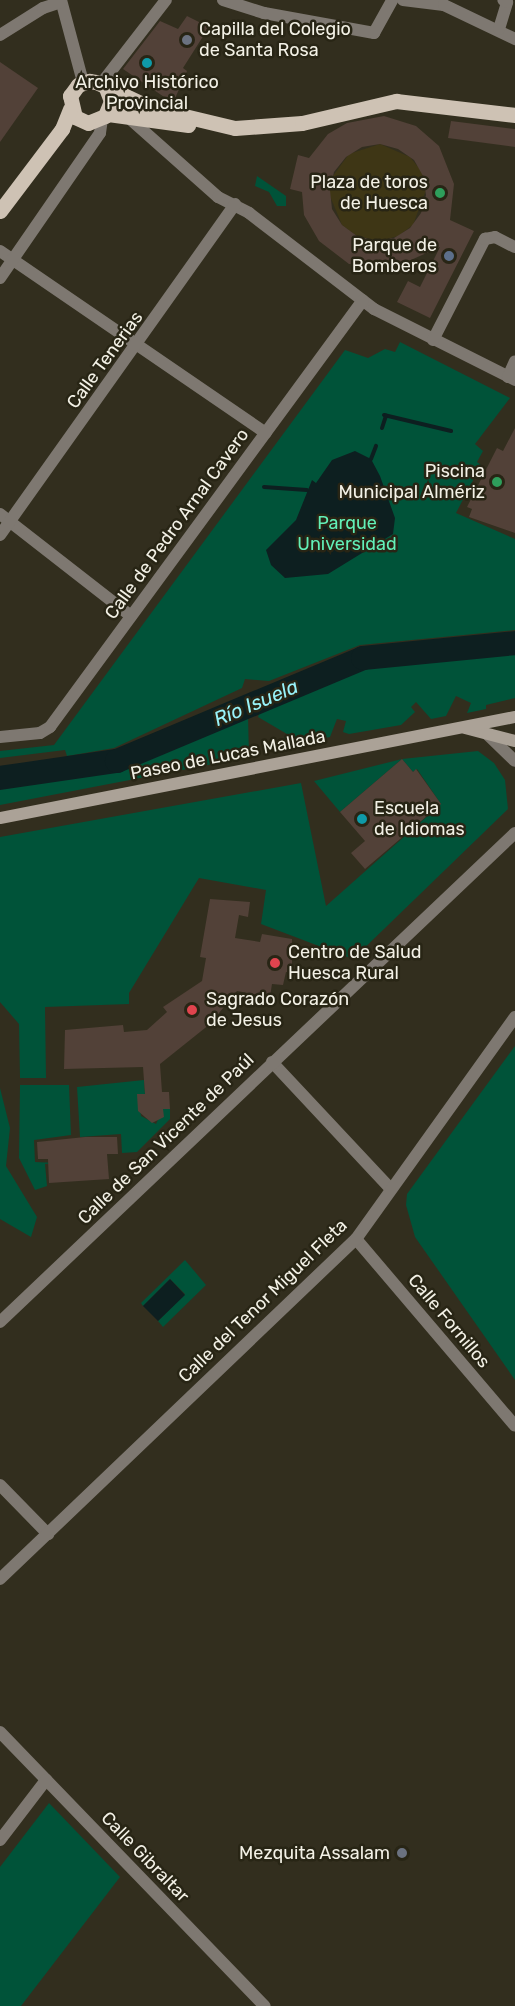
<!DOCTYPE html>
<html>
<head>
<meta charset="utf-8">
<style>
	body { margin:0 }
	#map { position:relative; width:515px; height:2006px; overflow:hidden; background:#322e1e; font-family:Rubik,sans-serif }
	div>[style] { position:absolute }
	.green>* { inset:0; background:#005339 }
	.sand>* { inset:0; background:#3e3615 }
	.water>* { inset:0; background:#0d1f20 }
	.stream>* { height:4px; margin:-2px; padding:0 2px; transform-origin:2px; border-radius:2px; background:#0d1f20 }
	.river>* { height:24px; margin:-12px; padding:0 12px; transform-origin:12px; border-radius:12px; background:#0d1f20 }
	.building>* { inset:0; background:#524138 }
	.minor>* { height:12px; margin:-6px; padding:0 6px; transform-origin:6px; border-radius:6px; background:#7e7871 }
	.secondary>* { height:12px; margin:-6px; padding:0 6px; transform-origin:6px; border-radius:6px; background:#aba297 }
	.primary>* { height:15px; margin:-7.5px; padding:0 7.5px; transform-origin:7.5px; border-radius:7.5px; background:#cec2b4 }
	.dots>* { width:16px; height:16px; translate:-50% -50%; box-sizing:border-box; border:3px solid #282515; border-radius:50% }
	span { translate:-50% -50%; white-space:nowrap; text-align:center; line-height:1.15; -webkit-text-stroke:5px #282515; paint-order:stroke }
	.poi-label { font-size:18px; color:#f3f1e6 }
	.left { translate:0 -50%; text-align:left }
	.right { translate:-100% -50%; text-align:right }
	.street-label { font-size:18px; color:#f3f1e6 }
	.park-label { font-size:18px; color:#62f0b8 }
	.water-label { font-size:20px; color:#98f3fa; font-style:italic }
</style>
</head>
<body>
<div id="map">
	<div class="green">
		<div style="clip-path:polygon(257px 176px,286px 196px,286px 206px,277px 206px,269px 192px,255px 186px)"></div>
		<div style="clip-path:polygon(400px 342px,510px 398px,475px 444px,483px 451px,477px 462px,481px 465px,456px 513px,515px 539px,515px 630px,360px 645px,269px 681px,245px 679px,242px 688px,114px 748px,67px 756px,65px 750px,0 758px,0 751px,54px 745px,345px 350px,368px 358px,385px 349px,395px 352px)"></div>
		<div style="clip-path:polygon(515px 653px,515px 698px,486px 705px,486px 709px,467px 713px,471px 703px,456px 696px,446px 716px,431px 719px,416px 702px,411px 707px,415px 712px,401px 725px,349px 734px,343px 732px,346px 721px,337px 719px,330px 737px,291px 745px,283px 740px,287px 734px,258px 717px,261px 709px,365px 667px)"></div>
		<div style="clip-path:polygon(248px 715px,249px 757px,0 805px,0 788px,120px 769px)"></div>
		<div style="clip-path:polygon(478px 751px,494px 763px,505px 780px,508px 809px,353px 959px,261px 924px,266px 890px,199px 878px,129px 993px,129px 1004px,45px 1007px,46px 1078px,20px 1078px,19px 1024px,0 1002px,0 837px,301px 783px,326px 906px,441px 804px,417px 769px,413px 772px,402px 759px,340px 812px,314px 781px,402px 759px)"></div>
		<div style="clip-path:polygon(515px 1046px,515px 1380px,415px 1237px,406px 1205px,407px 1194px)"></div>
		<div style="clip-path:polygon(144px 1080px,145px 1094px,138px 1094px,141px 1116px,156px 1124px,163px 1109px,170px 1109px,170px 1119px,137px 1152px,122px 1153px,121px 1134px,80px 1137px,77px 1087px)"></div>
		<div style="clip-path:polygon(20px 1085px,69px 1085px,71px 1135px,34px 1140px,35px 1162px,57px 1163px,45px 1164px,47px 1186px,35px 1190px,19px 1158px)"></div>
		<div style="clip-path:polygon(0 1088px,10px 1128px,6px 1166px,37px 1217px,31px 1237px,0 1219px)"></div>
		<div style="clip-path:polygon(185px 1260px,206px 1285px,163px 1327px,158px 1321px,185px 1294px,170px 1279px,143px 1306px,141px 1303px)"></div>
		<div style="clip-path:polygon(49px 1803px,120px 1877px,21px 2006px,0 2006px,0 1867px)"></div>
	</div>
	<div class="sand">
		<div style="clip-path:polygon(380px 144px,410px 157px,422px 172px,426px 190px,413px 225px,398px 236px,380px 241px,357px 236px,342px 225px,320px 172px,333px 176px,349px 154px)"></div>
	</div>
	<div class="water">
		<div style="clip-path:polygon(355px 451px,371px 459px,380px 476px,395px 518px,393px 534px,328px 574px,285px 578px,271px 565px,266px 550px,296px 520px,312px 480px,316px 483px,332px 460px)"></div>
		<div style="clip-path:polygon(170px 1279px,185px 1295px,158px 1321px,143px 1306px)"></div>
	</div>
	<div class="stream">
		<div style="left:384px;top:415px;width:69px;rotate:13.4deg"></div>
		<div style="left:382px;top:428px;width:13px;rotate:-72deg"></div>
		<div style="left:371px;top:459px;width:14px;rotate:-69deg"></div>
		<div style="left:264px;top:487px;width:43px;rotate:4deg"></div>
	</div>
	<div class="river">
		<div style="left:0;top:778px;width:118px;rotate:-8.3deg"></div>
		<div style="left:117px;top:761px;width:267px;rotate:-22.7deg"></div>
		<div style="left:363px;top:658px;width:153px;rotate:-5.6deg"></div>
	</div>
	<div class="building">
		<div style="clip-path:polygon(187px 16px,209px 27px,183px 68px,187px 71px,173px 103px,123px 69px,160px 21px,178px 29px)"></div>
		<div style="clip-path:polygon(0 62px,38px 88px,0 142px)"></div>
		<div style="clip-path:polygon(evenodd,384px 116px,416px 126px,439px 146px,454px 184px,450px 220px,474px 231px,430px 318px,397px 302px,408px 281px,420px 287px,440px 247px,393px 268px,349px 264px,319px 241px,304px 215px,302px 192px,290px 189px,298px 155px,309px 158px,328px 134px,347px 123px,384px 116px,380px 144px,398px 149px,414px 160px,423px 176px,426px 195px,421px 213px,410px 228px,394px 238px,375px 241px,357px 236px,342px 225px,332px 209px,330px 190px,334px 172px,346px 157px,362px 147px,380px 144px)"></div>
		<div style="clip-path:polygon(451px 121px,515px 129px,515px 147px,448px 138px)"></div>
		<div style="clip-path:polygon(515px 428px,515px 533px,469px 517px,472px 509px,467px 507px,497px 448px,503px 451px)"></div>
		<div style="clip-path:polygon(402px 759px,413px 772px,416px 769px,441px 804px,365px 869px,351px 853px,365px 841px,340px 812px)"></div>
		<div style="clip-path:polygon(210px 899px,250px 902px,248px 917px,239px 915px,235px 938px,260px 942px,262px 934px,292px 939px,292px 973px,286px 972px,283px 985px,272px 984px,270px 997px,237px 991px,210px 1024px,160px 1064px,162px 1092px,169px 1092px,170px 1109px,163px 1109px,164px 1117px,152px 1123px,138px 1111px,137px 1094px,145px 1094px,143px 1067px,64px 1069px,65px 1030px,123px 1025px,124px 1032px,147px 1030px,167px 1012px,163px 1007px,202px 981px,206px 958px,200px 957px)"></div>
		<div style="clip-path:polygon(85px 1137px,117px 1137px,118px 1154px,107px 1154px,109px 1179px,49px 1183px,48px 1159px,38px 1159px,37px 1142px)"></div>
	</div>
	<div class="minor">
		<div style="left:61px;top:0;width:85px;rotate:75deg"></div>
		<div style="left:223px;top:0;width:43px;rotate:17.6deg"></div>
		<div style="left:264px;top:13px;width:112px;rotate:10.3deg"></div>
		<div style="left:374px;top:33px;width:38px;rotate:-61deg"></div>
		<div style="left:403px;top:0;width:41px;rotate:7deg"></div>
		<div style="left:444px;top:5px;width:79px;rotate:25.6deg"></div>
		<div style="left:499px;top:29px;width:28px;rotate:-73deg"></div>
		<div style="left:507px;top:2px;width:4px;rotate:-153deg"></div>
		<div style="left:0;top:35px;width:51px;rotate:-32.1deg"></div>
		<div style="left:43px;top:8px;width:19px;rotate:-18deg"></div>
		<div style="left:101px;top:84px;width:106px;rotate:-52.3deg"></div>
		<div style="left:129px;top:118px;width:119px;rotate:41.6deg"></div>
		<div style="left:218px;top:197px;width:35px;rotate:27deg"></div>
		<div style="left:249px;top:213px;width:158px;rotate:37.5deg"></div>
		<div style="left:374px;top:309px;width:158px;rotate:26.7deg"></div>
		<div style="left:0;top:251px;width:322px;rotate:34.4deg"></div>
		<div style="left:0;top:278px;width:176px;rotate:-55.4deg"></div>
		<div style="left:100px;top:133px;width:14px;rotate:-82deg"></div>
		<div style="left:433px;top:340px;width:114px;rotate:-62.8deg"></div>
		<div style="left:485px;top:239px;width:10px;rotate:-11deg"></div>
		<div style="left:495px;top:237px;width:22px;rotate:27deg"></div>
		<div style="left:508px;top:377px;width:17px;rotate:-66deg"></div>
		<div style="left:0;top:514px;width:166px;rotate:37.9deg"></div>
		<div style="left:0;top:535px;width:406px;rotate:-54.6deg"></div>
		<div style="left:488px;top:735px;width:37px;rotate:44deg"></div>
		<div style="left:0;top:737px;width:40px;rotate:-5.7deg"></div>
		<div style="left:40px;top:733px;width:12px;rotate:-31deg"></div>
		<div style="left:50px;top:727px;width:529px;rotate:-53.76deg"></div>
		<div style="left:272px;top:1062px;width:171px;rotate:46.9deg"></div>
		<div style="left:356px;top:1239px;width:245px;rotate:49.6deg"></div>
		<div style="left:0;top:1322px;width:710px;rotate:-43.52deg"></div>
		<div style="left:0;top:1485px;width:69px;rotate:45.6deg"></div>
		<div style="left:0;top:1579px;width:492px;rotate:-43.7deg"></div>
		<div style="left:356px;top:1239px;width:273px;rotate:-54.4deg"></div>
		<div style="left:0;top:1732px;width:381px;rotate:46deg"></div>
		<div style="left:0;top:1840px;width:76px;rotate:-52.5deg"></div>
	</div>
	<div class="secondary">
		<div style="left:465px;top:728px;width:52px;rotate:14.6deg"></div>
		<div style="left:0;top:818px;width:525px;rotate:-11.1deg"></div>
	</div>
	<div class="primary">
		<div style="left:106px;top:88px;width:14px;rotate:69deg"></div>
		<div style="left:111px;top:101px;width:16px;rotate:112deg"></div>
		<div style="left:105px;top:116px;width:18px;rotate:158deg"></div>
		<div style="left:88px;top:123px;width:14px;rotate:-155deg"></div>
		<div style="left:75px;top:117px;width:22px;rotate:-103deg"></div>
		<div style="left:70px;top:96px;width:14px;rotate:-54deg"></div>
		<div style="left:78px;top:85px;width:12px;rotate:-20deg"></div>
		<div style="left:89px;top:81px;width:7px;rotate:8deg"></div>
		<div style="left:96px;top:82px;width:61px;rotate:25.3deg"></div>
		<div style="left:151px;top:108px;width:86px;rotate:13.4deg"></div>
		<div style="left:235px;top:128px;width:67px;rotate:-4.3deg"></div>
		<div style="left:302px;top:123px;width:97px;rotate:-13.2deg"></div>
		<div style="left:396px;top:101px;width:120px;rotate:6.7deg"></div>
		<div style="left:108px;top:114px;width:81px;rotate:7.8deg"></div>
		<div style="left:0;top:211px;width:103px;rotate:-52.9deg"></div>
		<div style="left:62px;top:129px;width:22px;rotate:-68deg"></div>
	</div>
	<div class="dots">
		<div style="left:187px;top:40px;background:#6b7280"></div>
		<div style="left:147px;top:63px;background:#0f9aa8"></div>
		<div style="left:440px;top:193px;background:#2e9e5b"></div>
		<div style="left:449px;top:256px;background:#5c6f8a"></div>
		<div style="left:497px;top:482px;background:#2e9e5b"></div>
		<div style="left:362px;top:819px;background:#0f9aa8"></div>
		<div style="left:275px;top:963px;background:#e0444e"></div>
		<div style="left:192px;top:1010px;background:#e0444e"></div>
		<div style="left:402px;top:1853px;background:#6b7280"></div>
	</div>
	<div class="poi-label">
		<span class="left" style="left:199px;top:40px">Capilla del Colegio<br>de Santa Rosa</span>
		<span style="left:147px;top:93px">Archivo Histórico<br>Provincial</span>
		<span class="right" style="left:428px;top:193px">Plaza de toros<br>de Huesca</span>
		<span class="right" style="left:437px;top:256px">Parque de<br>Bomberos</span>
		<span class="right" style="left:485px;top:482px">Piscina<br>Municipal Almériz</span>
		<span class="left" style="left:374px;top:819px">Escuela<br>de Idiomas</span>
		<span class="left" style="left:288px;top:963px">Centro de Salud<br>Huesca Rural</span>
		<span class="left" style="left:206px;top:1010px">Sagrado Corazón<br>de Jesus</span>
		<span class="right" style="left:390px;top:1853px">Mezquita Assalam</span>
	</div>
	<div class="street-label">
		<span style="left:105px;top:360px;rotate:-54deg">Calle Tenerias</span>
		<span style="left:177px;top:524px;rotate:-54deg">Calle de Pedro Arnal Cavero</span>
		<span style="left:228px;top:755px;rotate:-11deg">Paseo de Lucas Mallada</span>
		<span style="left:166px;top:1139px;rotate:-44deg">Calle de San Vicente de Paúl</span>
		<span style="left:263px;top:1301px;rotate:-44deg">Calle del Tenor Miguel Fleta</span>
		<span style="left:449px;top:1321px;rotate:50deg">Calle Fornillos</span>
		<span style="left:145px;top:1857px;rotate:46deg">Calle Gibraltar</span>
	</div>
	<div class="park-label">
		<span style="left:347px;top:534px">Parque<br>Universidad</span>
	</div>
	<div class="water-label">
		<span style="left:256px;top:703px;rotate:-23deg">Río Isuela</span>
	</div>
</div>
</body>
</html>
